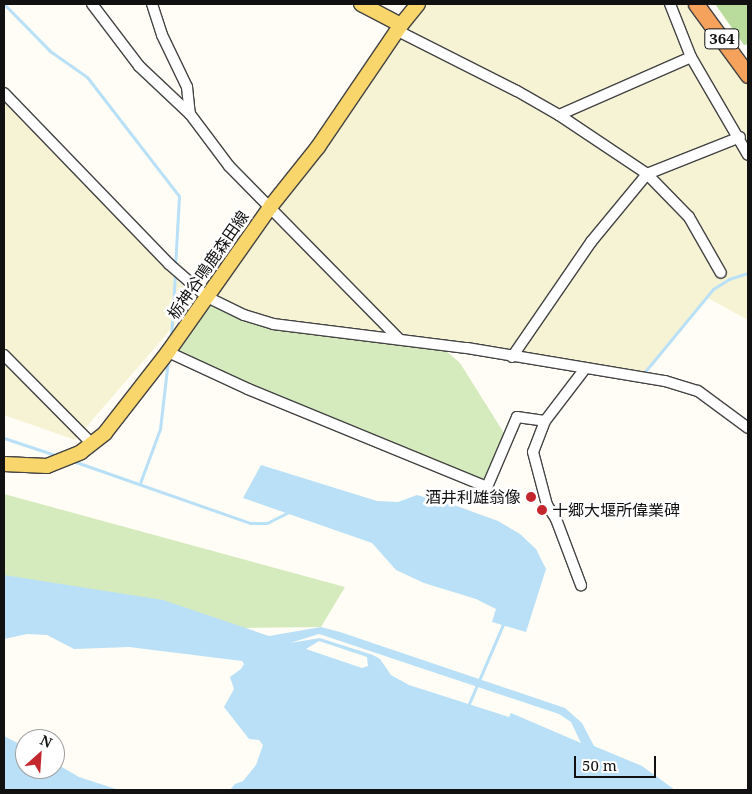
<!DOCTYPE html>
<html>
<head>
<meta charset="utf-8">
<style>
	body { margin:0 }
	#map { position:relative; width:752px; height:794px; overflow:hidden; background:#fffdf5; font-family:"Noto Serif","Noto Sans JP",serif }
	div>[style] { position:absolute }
	.farmland>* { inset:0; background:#f6f3d4 }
	.green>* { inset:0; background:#d5ebbd }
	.forest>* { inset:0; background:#b9dc9c }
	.water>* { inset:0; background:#b9e0f7 }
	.stream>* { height:3px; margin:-1.5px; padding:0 1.5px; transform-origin:1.5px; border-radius:1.5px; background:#b9e0f7 }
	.roads { filter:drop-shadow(1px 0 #444) drop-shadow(-1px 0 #444) drop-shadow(0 1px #444) drop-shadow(0 -1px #444) }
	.minor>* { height:10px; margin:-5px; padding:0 5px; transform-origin:5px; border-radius:5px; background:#fff }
	.major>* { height:14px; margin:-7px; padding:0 7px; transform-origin:7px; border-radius:7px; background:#f9d66b }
	.highway>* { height:15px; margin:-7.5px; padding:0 7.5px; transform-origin:7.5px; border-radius:7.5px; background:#f5a25d }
	.dots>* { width:14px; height:14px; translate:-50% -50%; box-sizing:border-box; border:2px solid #fff; border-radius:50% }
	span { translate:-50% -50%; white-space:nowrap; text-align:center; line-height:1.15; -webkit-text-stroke:5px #fff; paint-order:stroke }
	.shield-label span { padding:1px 4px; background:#fff; border:1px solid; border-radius:4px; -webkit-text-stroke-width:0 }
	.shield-label { font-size:15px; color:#111; font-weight:700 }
	.street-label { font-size:16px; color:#111 }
	.poi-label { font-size:16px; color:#111 }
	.right { translate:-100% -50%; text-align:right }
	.left { translate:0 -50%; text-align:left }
	.frame { position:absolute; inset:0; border:5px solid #111; pointer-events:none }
	.north { position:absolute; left:15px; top:729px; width:50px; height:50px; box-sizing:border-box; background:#fff; border:1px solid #a0a0a0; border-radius:50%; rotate:26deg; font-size:14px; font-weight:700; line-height:20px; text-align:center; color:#111 }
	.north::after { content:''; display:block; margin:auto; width:18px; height:22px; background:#c4262e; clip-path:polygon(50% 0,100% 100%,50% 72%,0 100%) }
	.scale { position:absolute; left:574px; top:756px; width:82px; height:22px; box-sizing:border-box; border:2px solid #111; border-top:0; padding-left:6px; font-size:15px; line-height:18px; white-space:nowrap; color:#111; -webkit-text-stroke:4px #fff; paint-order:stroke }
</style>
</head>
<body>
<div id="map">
	<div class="farmland">
		<div style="clip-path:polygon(416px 4px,690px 4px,748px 84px,748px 320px,706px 297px,642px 374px,304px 328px,207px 297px)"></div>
		<div style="clip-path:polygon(4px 96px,196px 300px,75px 440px,4px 415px)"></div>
	</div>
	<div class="green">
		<div style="clip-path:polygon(207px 297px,244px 315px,443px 348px,460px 363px,507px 438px,487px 487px,168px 352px)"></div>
		<div style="clip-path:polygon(4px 494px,345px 587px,321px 627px,244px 628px,4px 589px)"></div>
	</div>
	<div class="forest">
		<div style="clip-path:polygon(715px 4px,748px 4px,748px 44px,744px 45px)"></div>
	</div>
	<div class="water">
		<div style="clip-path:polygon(261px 465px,377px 501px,398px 502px,417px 495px,454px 505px,498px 521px,520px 534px,536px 549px,546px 569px,526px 632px,492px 622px,496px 609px,476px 599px,424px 583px,396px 570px,372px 543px,243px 498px)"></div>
		<div style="clip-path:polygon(evenodd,4px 575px,163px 600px,269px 636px,321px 627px,340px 632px,565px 708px,582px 723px,594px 746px,642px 766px,675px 790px,230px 790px,235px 784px,243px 781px,256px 765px,263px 745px,259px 740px,249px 739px,224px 707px,234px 689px,230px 677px,241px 669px,244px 664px,242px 661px,129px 647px,74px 649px,47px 635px,27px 634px,4px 639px,4px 575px,319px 634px,559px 714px,571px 722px,581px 743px,511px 713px,509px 717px,409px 685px,391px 675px,380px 659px,373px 655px,320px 638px,290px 643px,319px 634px,4px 575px,319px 641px,367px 657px,368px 666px,362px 668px,306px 649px,319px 641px)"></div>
		<div style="clip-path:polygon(4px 736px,25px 747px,25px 769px,55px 769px,55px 763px,79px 777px,119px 790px,4px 790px)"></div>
	</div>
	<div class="stream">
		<div style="left:4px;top:4px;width:66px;rotate:45.6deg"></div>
		<div style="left:50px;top:51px;width:45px;rotate:35.1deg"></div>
		<div style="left:87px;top:77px;width:150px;rotate:52.3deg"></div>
		<div style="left:179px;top:196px;width:71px;rotate:93.2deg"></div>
		<div style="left:171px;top:339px;width:66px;rotate:-86.5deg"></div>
		<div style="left:643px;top:374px;width:110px;rotate:-50.5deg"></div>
		<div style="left:713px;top:289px;width:19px;rotate:-32deg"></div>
		<div style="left:729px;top:279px;width:20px;rotate:-18deg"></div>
		<div style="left:4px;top:438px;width:57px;rotate:18.4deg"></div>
		<div style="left:73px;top:461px;width:188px;rotate:19.3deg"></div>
		<div style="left:250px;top:523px;width:17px"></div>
		<div style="left:267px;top:523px;width:27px;rotate:-27deg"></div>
		<div style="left:140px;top:483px;width:58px;rotate:-69.7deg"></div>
		<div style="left:160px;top:429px;width:69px;rotate:-83.4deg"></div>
		<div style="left:468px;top:706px;width:91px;rotate:-66.8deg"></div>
	</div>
	<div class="roads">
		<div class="minor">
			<div style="left:92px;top:4px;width:78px;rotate:52.8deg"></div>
			<div style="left:139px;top:66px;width:70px;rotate:43.3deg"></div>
			<div style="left:190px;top:114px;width:65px;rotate:53.1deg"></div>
			<div style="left:229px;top:166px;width:243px;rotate:45.5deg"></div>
			<div style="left:152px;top:4px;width:33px;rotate:72deg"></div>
			<div style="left:162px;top:35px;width:58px;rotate:64.3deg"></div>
			<div style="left:187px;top:87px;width:27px;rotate:84deg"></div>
			<div style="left:670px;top:4px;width:57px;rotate:68.4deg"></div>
			<div style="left:691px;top:57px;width:113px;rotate:59.8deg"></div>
			<div style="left:398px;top:31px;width:133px;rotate:26.8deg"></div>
			<div style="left:517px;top:91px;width:48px;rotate:29.7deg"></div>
			<div style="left:559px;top:115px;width:144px;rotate:-23.7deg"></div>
			<div style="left:4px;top:93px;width:238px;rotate:46deg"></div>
			<div style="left:169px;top:264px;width:50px;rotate:41deg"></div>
			<div style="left:207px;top:297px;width:41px;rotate:25.9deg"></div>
			<div style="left:244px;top:315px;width:30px;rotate:17deg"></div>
			<div style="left:273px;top:324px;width:195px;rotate:7.1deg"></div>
			<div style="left:467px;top:348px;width:201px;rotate:9.5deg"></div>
			<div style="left:665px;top:381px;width:34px;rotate:17deg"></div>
			<div style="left:698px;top:391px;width:62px;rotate:36.5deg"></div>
			<div style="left:559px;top:115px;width:106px;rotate:33.8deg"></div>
			<div style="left:647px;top:174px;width:60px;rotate:45.7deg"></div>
			<div style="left:689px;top:217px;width:64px;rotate:60.3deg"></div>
			<div style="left:168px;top:352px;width:88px;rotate:24.8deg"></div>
			<div style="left:248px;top:389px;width:258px;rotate:22.3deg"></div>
			<div style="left:487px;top:487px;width:76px;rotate:-66.8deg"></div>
			<div style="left:517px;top:417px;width:28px;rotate:8deg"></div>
			<div style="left:545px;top:421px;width:64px;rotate:-52.6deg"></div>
			<div style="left:4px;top:355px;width:125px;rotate:45.3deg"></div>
			<div style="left:512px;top:357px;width:140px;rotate:-55.5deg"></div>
			<div style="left:591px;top:242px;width:88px;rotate:-50.5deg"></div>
			<div style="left:647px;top:174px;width:100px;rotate:-21.7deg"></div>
			<div style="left:545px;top:421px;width:33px;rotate:111deg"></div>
			<div style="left:533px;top:452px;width:55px;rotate:75.2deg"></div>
			<div style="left:547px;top:505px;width:17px;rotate:57deg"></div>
			<div style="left:556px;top:519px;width:71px;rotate:69.3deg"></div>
		</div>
		<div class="major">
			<div style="left:361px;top:4px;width:45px;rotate:27.7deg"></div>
			<div style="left:401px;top:25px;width:27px;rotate:-51deg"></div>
			<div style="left:4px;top:464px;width:43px;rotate:2.7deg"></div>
			<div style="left:47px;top:466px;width:37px;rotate:-22deg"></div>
			<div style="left:81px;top:452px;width:31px;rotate:-38deg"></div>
			<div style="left:105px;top:433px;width:103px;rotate:-52.1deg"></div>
			<div style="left:168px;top:352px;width:179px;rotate:-54.8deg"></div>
			<div style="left:271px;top:206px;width:75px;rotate:-51.5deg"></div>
			<div style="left:318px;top:147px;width:148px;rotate:-55.8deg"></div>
		</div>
		<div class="highway">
			<div style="left:696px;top:4px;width:88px;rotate:53.8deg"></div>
		</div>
	</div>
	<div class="dots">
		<div style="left:531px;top:497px;background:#c4262e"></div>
		<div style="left:542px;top:510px;background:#c4262e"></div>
	</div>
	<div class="shield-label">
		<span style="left:722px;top:39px">364</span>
	</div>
	<div class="street-label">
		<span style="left:208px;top:265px;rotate:-55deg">栃神谷鳴鹿森田線</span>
	</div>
	<div class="poi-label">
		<span class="right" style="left:521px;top:497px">酒井利雄翁像</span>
		<span class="left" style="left:552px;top:510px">十郷大堰所偉業碑</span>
	</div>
	<div class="frame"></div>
	<div class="north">N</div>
	<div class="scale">50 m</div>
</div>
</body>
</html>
